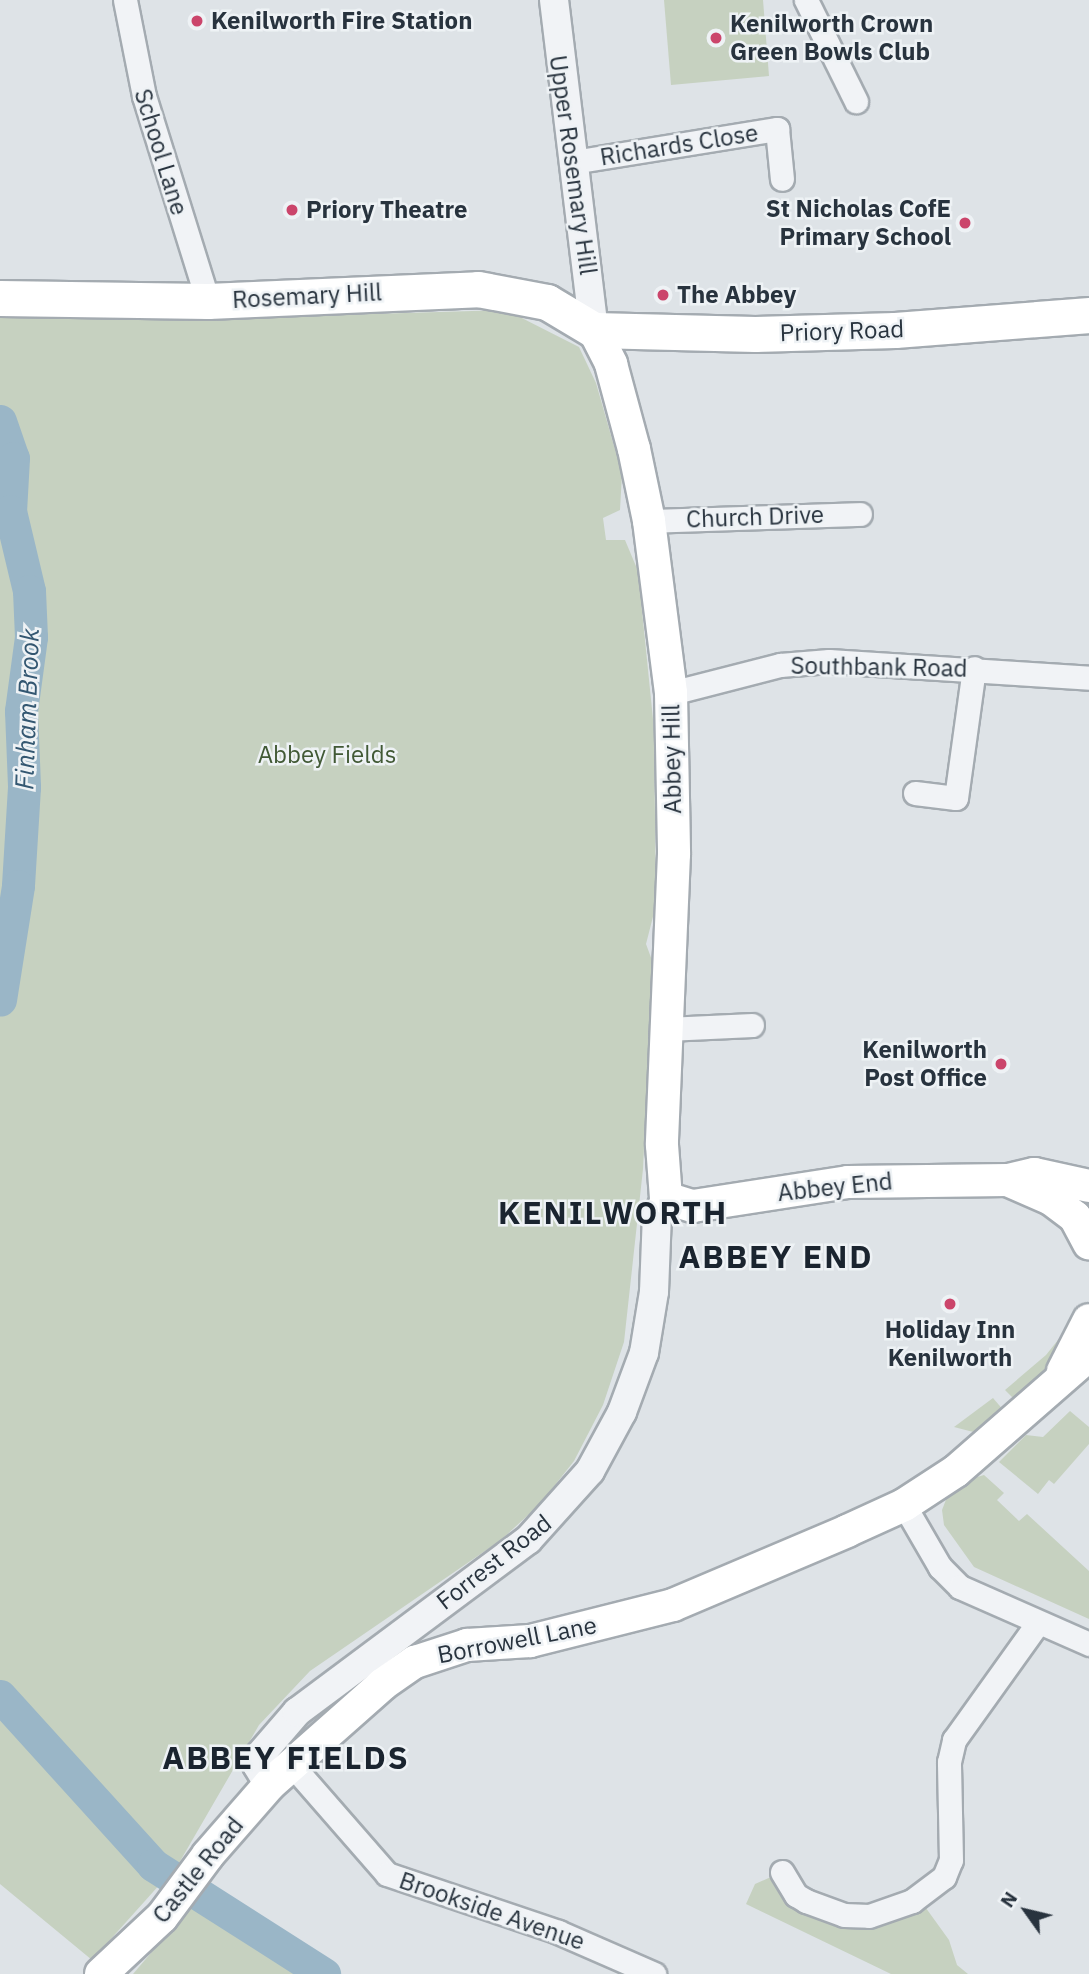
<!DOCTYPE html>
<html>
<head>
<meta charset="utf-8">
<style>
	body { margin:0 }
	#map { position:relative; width:1089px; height:1974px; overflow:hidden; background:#dee3e7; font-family:"IBM Plex Sans",sans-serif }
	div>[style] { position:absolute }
	.green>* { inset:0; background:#c6d1c0 }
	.river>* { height:33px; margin:-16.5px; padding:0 16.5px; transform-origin:16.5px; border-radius:16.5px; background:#9ab6c7 }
	.roads { filter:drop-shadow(2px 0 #a4abb1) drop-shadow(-2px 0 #a4abb1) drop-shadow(0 2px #a4abb1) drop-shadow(0 -2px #a4abb1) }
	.minor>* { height:23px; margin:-11.5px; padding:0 11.5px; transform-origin:11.5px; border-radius:11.5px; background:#f1f3f6 }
	.tertiary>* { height:28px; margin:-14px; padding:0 14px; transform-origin:14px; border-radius:14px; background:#f1f3f6 }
	.secondary>* { height:32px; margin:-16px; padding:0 16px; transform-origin:16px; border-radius:16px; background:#fff }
	.primary>* { height:35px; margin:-17.5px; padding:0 17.5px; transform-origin:17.5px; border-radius:17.5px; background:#fff }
	.dots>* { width:19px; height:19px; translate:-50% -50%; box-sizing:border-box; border:4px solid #eef2f5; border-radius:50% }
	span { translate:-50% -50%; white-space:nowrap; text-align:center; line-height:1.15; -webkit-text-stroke:5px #eef2f5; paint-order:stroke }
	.poi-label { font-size:24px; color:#28333e; font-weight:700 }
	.left { translate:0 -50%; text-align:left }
	.right { translate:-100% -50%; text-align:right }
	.street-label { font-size:24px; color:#28333e }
	.park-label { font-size:24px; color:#415935 }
	.water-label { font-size:26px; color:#335771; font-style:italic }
	.district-label { font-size:32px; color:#1a242f; font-weight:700; letter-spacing:2px }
	.north { position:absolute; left:991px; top:1876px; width:70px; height:70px; -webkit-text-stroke:5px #eef2f5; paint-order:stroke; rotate:304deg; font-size:19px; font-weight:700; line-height:28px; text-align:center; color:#28333e }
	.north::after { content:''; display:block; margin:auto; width:24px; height:32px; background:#28333e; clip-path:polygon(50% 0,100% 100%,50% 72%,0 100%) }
</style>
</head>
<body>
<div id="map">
	<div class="green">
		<div style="clip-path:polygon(664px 0,763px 0,769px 76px,671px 85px)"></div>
		<div style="clip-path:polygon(506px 310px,579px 347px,596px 383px,622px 474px,620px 510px,603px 518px,606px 540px,625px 540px,638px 571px,654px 729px,656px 905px,646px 944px,653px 963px,643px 1169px,624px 1342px,603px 1405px,574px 1461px,540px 1504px,501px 1540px,310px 1671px,259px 1725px,179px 1863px,92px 1960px,0 1884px,0 317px,205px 319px)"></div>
		<div style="clip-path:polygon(1066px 1330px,1049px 1367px,1017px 1402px,1005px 1390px,1046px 1355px)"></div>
		<div style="clip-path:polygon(993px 1398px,1005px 1412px,981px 1434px,954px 1427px)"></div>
		<div style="clip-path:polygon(1070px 1411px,1089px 1427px,1089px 1444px,1054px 1484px,1049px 1480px,1038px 1494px,999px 1462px,1026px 1435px,1043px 1437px)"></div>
		<div style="clip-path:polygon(984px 1475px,1004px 1493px,997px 1500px,1019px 1521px,1027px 1514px,1089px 1571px,1089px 1619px,974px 1567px,944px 1525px,942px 1510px,949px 1492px,964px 1481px)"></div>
		<div style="clip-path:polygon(782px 1872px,830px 1911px,918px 1897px,949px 1940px,957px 1965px,968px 1974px,891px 1974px,746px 1904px,755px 1884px)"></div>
		<div style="clip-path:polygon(197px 1899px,310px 1974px,133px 1974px)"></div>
	</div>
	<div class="river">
		<div style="left:0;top:421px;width:39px;rotate:71deg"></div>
		<div style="left:13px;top:458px;width:53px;rotate:93.2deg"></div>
		<div style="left:10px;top:511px;width:82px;rotate:76.6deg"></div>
		<div style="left:29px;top:591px;width:46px;rotate:87.5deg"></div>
		<div style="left:31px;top:637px;width:75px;rotate:97.7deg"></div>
		<div style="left:21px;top:711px;width:76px;rotate:87.7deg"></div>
		<div style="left:24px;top:787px;width:99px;rotate:93.5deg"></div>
		<div style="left:18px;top:886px;width:115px;rotate:99deg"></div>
		<div style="left:0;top:1696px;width:228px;rotate:47.8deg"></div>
		<div style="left:153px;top:1865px;width:203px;rotate:32.5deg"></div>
	</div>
	<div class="roads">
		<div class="minor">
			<div style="left:125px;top:0;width:98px;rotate:78.8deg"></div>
			<div style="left:144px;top:96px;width:215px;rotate:72.7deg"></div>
			<div style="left:806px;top:0;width:113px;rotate:63.7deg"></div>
			<div style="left:573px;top:162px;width:207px;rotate:-9.2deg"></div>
			<div style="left:777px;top:129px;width:50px;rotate:84.3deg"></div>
			<div style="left:649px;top:521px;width:211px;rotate:-1.9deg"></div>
			<div style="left:671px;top:693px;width:113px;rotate:-14.4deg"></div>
			<div style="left:780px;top:665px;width:49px;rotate:-4.7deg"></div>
			<div style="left:829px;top:661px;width:261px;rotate:3.7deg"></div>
			<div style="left:915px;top:793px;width:41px;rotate:7deg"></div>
			<div style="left:956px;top:798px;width:131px;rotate:-82.1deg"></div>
			<div style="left:667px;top:1029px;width:85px;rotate:-2.7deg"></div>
			<div style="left:904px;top:1505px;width:72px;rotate:59.9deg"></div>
			<div style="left:940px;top:1567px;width:28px;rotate:45deg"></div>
			<div style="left:960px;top:1587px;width:141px;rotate:23.8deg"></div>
			<div style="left:291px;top:1764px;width:146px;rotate:48.9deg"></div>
			<div style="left:387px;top:1874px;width:181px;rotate:18.7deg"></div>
			<div style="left:558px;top:1932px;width:105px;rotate:23.6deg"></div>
			<div style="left:782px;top:1872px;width:27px;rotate:59deg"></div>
			<div style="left:796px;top:1895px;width:12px;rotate:31deg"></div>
			<div style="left:806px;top:1901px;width:40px;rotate:20.2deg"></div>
			<div style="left:844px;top:1915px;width:25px;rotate:2deg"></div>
			<div style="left:869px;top:1916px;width:46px;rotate:-19.2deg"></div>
			<div style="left:912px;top:1901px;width:40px;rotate:-37deg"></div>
			<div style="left:944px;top:1877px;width:18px;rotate:-68deg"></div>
			<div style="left:951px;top:1860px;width:98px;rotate:-91.2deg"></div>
			<div style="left:949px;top:1762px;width:23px;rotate:-77deg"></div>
			<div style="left:954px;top:1740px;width:143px;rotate:-54.4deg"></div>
		</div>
		<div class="tertiary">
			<div style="left:554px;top:0;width:332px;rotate:83.1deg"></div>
			<div style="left:269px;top:1785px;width:23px;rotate:-121deg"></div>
			<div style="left:257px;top:1765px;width:10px;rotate:-73deg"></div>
			<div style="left:260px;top:1755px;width:57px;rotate:-49.3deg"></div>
			<div style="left:297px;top:1712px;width:288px;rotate:-36.7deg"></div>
			<div style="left:528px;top:1540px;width:93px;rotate:-48.1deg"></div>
			<div style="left:590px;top:1471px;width:67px;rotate:-61.5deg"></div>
			<div style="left:622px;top:1412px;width:63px;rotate:-69.6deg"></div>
			<div style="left:644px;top:1353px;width:62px;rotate:-80.7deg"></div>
			<div style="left:654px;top:1292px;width:77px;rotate:-87.8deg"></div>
			<div style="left:657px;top:1215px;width:19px;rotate:-62deg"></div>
		</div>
		<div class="secondary">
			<div style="left:594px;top:330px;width:38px;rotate:63deg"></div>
			<div style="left:611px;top:364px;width:88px;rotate:74.9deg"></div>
			<div style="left:634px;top:449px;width:74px;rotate:78.2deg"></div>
			<div style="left:649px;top:521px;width:173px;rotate:82.7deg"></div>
			<div style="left:671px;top:693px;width:161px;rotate:88.9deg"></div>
			<div style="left:674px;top:854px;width:291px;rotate:92.4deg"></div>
			<div style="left:662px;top:1145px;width:53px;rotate:85.7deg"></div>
			<div style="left:666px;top:1198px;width:28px;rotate:17deg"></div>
			<div style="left:693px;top:1206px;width:157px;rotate:-8.8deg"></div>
			<div style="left:848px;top:1182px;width:160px;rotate:-0.7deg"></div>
			<div style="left:1008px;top:1180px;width:27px;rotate:-13deg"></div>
			<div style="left:1034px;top:1174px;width:56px;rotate:12.3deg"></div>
			<div style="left:1010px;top:1181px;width:45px;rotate:23.7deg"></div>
			<div style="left:1051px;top:1199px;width:30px;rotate:37deg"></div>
			<div style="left:1075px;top:1217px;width:30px;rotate:62deg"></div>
			<div style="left:1063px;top:1371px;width:57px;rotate:-63deg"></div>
			<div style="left:101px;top:1974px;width:83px;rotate:-43.1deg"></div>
			<div style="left:162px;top:1917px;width:77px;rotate:-53.4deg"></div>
			<div style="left:208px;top:1855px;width:93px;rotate:-48.9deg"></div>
			<div style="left:269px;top:1785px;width:152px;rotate:-41.5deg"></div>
			<div style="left:383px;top:1684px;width:39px;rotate:-35deg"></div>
			<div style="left:415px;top:1662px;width:55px;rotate:-18.1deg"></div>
			<div style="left:467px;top:1645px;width:63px;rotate:-3.6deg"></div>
			<div style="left:530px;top:1641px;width:147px;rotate:-14.1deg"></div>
			<div style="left:673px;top:1605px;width:189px;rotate:-23deg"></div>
			<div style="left:847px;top:1531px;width:63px;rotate:-24.5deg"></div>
			<div style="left:904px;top:1505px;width:62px;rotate:-33.2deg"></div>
			<div style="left:956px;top:1471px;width:176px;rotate:-41.1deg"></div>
		</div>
		<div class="primary">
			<div style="left:0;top:298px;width:208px;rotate:0.8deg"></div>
			<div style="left:208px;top:301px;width:270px;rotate:-2.5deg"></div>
			<div style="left:478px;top:289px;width:70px;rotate:10.7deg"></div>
			<div style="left:547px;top:302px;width:55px;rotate:30.8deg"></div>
			<div style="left:594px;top:330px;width:161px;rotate:1.4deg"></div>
			<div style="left:755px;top:334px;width:140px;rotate:-1.6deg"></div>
			<div style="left:895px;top:330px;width:195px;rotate:-4.4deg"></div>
		</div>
	</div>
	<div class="dots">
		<div style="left:197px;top:21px;background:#cb456b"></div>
		<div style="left:716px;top:38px;background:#cb456b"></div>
		<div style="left:292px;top:210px;background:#cb456b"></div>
		<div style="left:965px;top:223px;background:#cb456b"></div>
		<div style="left:663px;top:295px;background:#cb456b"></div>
		<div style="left:1001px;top:1064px;background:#cb456b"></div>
		<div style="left:950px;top:1304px;background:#cb456b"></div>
	</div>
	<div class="poi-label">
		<span class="left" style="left:211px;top:21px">Kenilworth Fire Station</span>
		<span class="left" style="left:730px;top:38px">Kenilworth Crown<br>Green Bowls Club</span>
		<span class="right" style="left:951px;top:223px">St Nicholas CofE<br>Primary School</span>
		<span class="left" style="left:306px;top:210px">Priory Theatre</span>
		<span class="left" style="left:677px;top:295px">The Abbey</span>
		<span class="right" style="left:987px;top:1064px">Kenilworth<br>Post Office</span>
		<span style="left:950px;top:1344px">Holiday Inn<br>Kenilworth</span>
	</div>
	<div class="street-label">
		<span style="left:679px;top:145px;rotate:-9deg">Richards Close</span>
		<span style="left:161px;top:152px;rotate:73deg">School Lane</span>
		<span style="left:573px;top:165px;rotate:82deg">Upper Rosemary Hill</span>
		<span style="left:307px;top:296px;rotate:-3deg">Rosemary Hill</span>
		<span style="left:842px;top:331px;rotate:-2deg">Priory Road</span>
		<span style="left:755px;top:517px;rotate:-2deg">Church Drive</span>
		<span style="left:879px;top:667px;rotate:1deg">Southbank Road</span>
		<span style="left:672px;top:759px;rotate:-91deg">Abbey Hill</span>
		<span style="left:835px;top:1187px;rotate:-6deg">Abbey End</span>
		<span style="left:494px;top:1562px;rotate:-38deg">Forrest Road</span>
		<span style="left:517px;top:1640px;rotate:-11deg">Borrowell Lane</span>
		<span style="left:198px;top:1870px;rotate:-51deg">Castle Road</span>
		<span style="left:492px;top:1911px;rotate:19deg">Brookside Avenue</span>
	</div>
	<div class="park-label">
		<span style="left:327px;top:755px">Abbey Fields</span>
	</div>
	<div class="water-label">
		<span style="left:27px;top:709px;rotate:-88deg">Finham Brook</span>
	</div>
	<div class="district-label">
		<span style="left:613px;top:1212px">KENILWORTH</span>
		<span style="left:776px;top:1256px">ABBEY END</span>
		<span style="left:286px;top:1757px">ABBEY FIELDS</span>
	</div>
	<div class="north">N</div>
</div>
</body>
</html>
